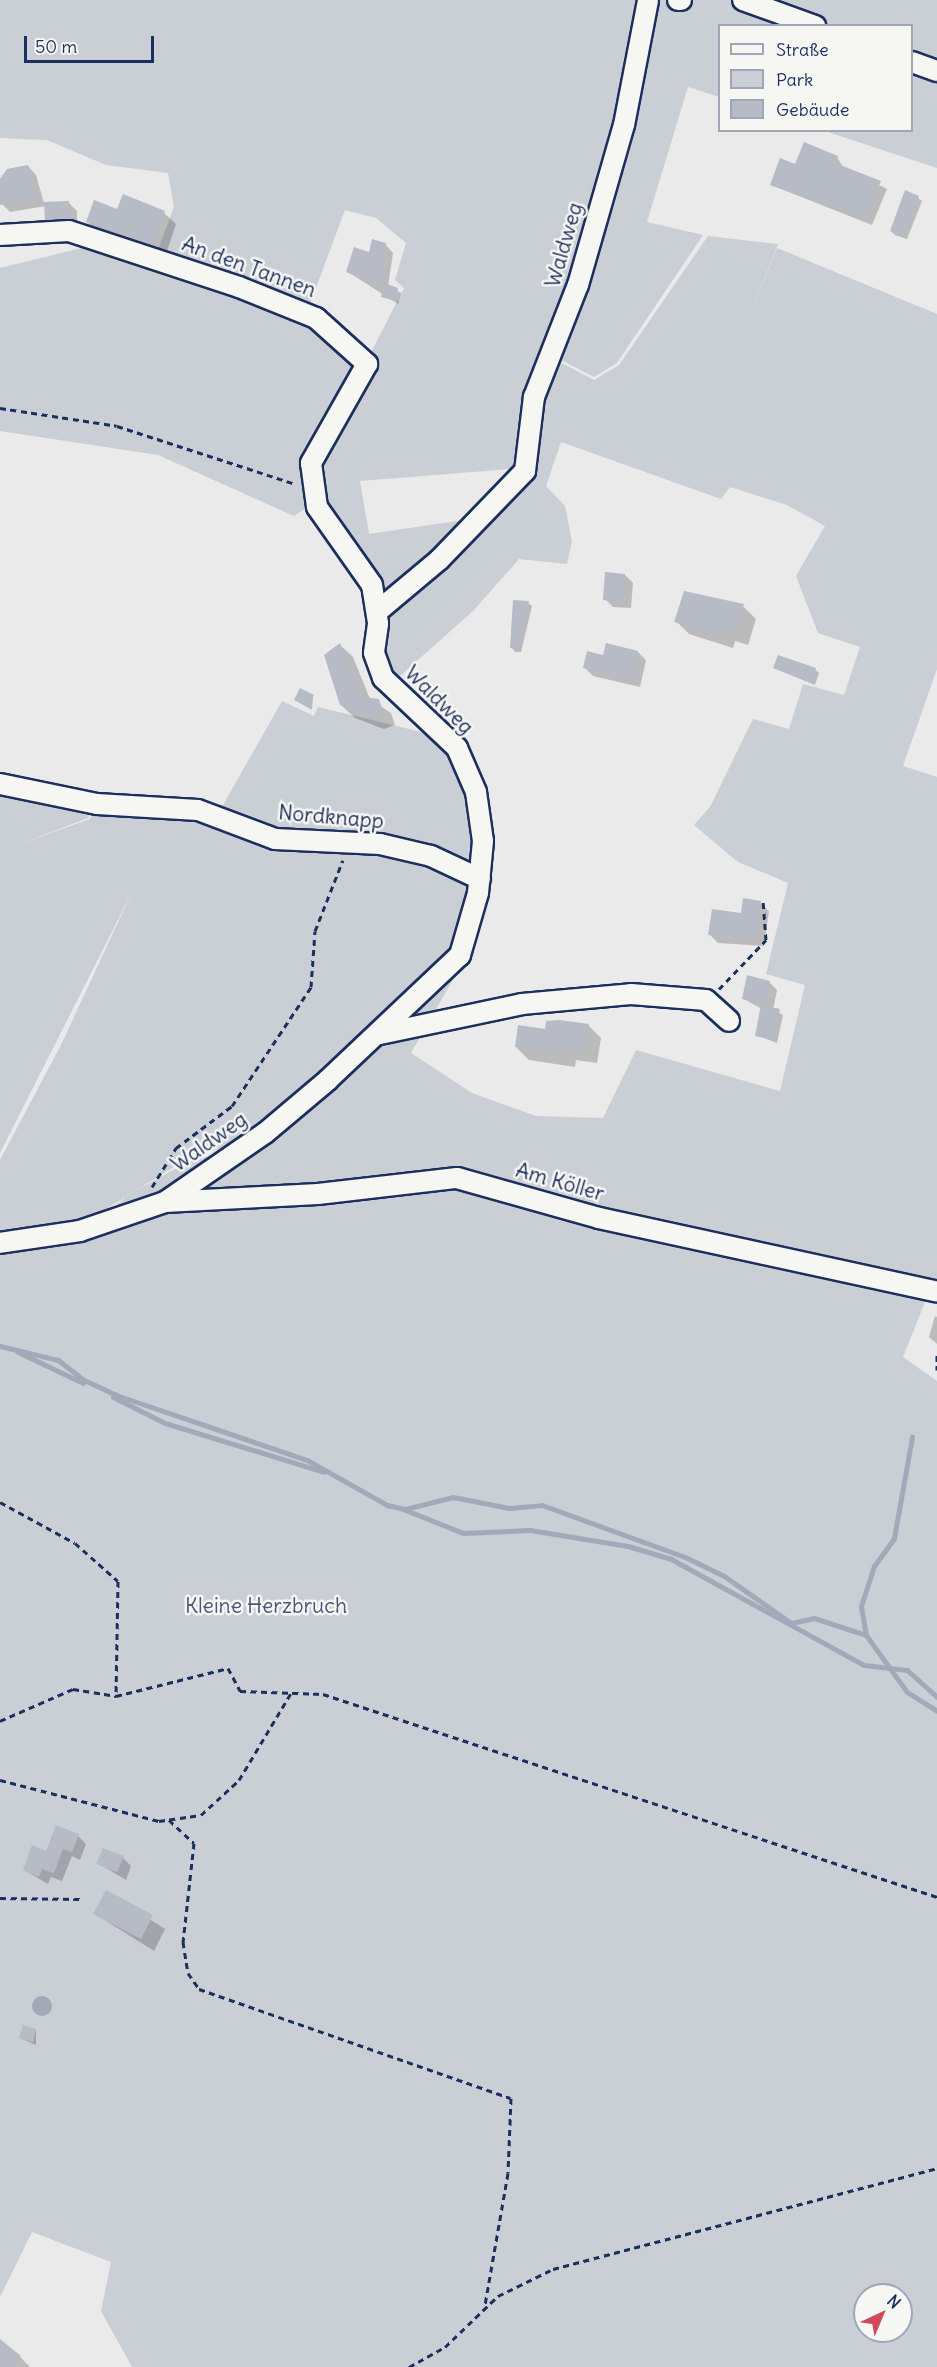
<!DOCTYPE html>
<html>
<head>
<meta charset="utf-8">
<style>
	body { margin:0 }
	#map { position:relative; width:937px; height:2367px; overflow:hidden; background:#e9eae9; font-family:Delius,sans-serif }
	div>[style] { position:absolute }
	.green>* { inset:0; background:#caced5 }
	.water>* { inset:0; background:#a2aaba }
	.round { border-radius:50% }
	.shadow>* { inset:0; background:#0003 }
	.stream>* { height:5px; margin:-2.5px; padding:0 2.5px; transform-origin:2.5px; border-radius:2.5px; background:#a2aaba }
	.building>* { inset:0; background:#b6bbc6 }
	.path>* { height:3px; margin-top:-1.5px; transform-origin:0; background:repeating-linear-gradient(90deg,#1b2f5e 0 6px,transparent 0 10.5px) }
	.roads { filter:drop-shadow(2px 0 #1b2f5e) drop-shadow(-2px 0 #1b2f5e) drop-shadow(0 2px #1b2f5e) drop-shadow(0 -2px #1b2f5e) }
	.minor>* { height:20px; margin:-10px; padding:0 10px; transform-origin:10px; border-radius:10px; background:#f6f6f2 }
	span { translate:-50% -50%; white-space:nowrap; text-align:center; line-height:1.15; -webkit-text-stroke:5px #f6f6f2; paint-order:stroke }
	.street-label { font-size:21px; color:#1b2f5e }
	.park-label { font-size:21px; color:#47577c }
	.legend { position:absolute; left:718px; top:24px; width:195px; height:108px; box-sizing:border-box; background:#f6f6f2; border:2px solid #9ea6b7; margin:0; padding:8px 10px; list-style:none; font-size:18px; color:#1b2f5e }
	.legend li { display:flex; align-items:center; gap:12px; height:30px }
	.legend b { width:30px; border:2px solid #9ea6b7 }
	.north { position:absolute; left:853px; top:2283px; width:60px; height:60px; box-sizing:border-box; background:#f6f6f2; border:2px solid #9ea6b7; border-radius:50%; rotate:44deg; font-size:16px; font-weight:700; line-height:24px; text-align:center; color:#1b2f5e }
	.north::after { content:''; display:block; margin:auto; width:21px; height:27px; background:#d1495b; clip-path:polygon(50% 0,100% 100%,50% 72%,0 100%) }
	.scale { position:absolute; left:24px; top:36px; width:130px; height:27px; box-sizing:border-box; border:3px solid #1b2f5e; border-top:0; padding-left:8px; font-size:18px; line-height:21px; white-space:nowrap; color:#1b2f5e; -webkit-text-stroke:4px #f6f6f2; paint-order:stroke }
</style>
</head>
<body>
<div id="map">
	<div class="green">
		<div style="clip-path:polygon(0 0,645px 0,621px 124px,523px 468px,360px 481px,369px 534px,477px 518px,384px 600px,330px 519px,314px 464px,404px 288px,395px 280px,406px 243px,376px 218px,345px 210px,310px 304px,337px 321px,369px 353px,308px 462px,312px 504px,294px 516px,158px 455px,0 431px,0 268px,94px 245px,154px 260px,174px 207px,168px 173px,106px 165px,47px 140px,0 138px)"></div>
		<div style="clip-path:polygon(655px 0,937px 0,937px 168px,825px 131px,912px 130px,912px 26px,720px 26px,719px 97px,688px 87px,647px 222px,703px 235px,617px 363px,594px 377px,555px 357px)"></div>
		<div style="clip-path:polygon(evenodd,708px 236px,778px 244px,743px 332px,777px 248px,937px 314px,937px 669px,903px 766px,937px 777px,937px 1287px,598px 1214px,598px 1190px,595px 1221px,929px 1292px,903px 1357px,937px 1381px,937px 2367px,132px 2367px,101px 2311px,111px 2262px,32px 2232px,0 2297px,0 1250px,81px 1237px,128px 1195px,184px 1164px,233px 1148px,377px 1030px,231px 1145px,185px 1160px,79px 1226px,0 1238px,0 1160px,61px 1045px,132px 892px,0 1153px,0 788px,94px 806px,88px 818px,20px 844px,90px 819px,97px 807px,223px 805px,282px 701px,314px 716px,318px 707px,438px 736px,473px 793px,479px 843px,466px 957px,411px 1053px,472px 1093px,536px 1116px,603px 1118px,636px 1050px,780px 1091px,805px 985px,766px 974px,788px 883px,738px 862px,694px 825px,710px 807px,753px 719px,789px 729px,803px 684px,844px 695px,860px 647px,818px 633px,796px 576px,825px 526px,787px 505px,730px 487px,721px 499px,561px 442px,546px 486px,565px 506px,572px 541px,567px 564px,519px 559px,473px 611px,391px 684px,380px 665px,386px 617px,529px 472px,540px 399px,554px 359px,594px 380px,619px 365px,708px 236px,865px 2295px,901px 2295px,901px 2331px,865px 2331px,865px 2295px)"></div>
	</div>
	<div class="water">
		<div class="round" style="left:32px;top:1996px;width:20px;height:20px"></div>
	</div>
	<div class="shadow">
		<div style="clip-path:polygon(837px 157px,843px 167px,887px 189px,872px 225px,771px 185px,796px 166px)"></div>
		<div style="clip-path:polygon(28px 166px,36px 175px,44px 203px,68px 202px,77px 211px,77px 227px,55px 228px,47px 220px,46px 206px,10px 212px,2px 204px,0 181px)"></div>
		<div style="clip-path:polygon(918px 198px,922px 201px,907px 239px,895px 235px,891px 231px)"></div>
		<div style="clip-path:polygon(118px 211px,164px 213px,176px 224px,165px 257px,99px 233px,87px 222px)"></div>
		<div style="clip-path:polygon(385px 244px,393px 253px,388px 286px,401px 293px,398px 304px,348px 272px)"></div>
		<div style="clip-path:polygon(625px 575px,633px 583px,631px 608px,613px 607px,605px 599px)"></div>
		<div style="clip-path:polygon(685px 593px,743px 606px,756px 619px,748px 645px,735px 641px,733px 648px,689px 634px,676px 621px)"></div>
		<div style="clip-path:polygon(528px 603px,532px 606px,521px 652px,515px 652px,512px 648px)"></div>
		<div style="clip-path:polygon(340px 645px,353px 657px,370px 699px,391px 713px,395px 725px,384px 729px,355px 718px,341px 705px)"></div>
		<div style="clip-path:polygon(638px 652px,646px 660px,640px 687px,593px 676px,585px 668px,604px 657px)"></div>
		<div style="clip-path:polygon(774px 668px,815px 669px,819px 673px,815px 685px)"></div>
		<div style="clip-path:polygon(313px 696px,312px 710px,295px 700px)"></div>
		<div style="clip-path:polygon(760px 903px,769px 911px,764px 946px,718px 943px,709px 934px)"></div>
		<div style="clip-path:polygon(769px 982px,777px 990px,773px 1010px,783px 1015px,777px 1043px,756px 1035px,762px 1009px,744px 999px)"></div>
		<div style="clip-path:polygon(588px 1025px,601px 1038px,597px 1063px,576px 1060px,575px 1067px,529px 1060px,516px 1047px)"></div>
		<div style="clip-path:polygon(935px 1316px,937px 1317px,937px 1344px,929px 1337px)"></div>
		<div style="clip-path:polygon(78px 1836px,86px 1844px,80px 1860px,72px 1856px,62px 1881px,51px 1877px,48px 1884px,24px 1870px)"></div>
		<div style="clip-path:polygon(123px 1858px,131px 1866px,126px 1880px,98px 1863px)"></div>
		<div style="clip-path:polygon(107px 1892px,165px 1929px,154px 1951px,95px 1914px)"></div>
		<div style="clip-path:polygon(36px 2030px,36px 2045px,20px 2038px)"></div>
		<div style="clip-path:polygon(0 2347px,20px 2357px,30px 2367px,0 2367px)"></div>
	</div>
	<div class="stream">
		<div style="left:0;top:1346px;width:60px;rotate:13.6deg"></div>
		<div style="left:58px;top:1360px;width:31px;rotate:38deg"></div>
		<div style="left:82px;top:1379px;width:38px;rotate:25deg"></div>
		<div style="left:116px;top:1395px;width:202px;rotate:18.8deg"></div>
		<div style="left:307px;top:1460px;width:92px;rotate:29.4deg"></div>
		<div style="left:387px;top:1505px;width:18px;rotate:13deg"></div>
		<div style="left:405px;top:1509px;width:49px;rotate:-14deg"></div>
		<div style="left:453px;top:1497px;width:57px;rotate:11.1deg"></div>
		<div style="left:509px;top:1508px;width:33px;rotate:-5deg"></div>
		<div style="left:542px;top:1505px;width:152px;rotate:20deg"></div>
		<div style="left:685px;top:1557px;width:43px;rotate:26deg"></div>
		<div style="left:724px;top:1576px;width:82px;rotate:35deg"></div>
		<div style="left:791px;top:1623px;width:24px;rotate:-12deg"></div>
		<div style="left:814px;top:1618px;width:55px;rotate:18.1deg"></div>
		<div style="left:866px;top:1635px;width:70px;rotate:54.3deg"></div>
		<div style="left:907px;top:1692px;width:36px;rotate:32deg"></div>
		<div style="left:18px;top:1352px;width:72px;rotate:25.5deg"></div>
		<div style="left:113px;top:1397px;width:58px;rotate:26.6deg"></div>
		<div style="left:165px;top:1423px;width:166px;rotate:17.1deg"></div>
		<div style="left:403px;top:1509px;width:65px;rotate:21.8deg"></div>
		<div style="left:463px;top:1533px;width:67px;rotate:-2.6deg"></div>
		<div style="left:530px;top:1530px;width:99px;rotate:9.3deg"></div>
		<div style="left:628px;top:1546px;width:45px;rotate:16.8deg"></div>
		<div style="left:671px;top:1559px;width:220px;rotate:28.8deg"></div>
		<div style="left:864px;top:1665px;width:43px;rotate:6.6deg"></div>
		<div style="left:907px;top:1670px;width:40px;rotate:42deg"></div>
		<div style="left:866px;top:1635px;width:29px;rotate:-100deg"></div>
		<div style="left:861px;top:1606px;width:42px;rotate:-72deg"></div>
		<div style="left:874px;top:1566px;width:34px;rotate:-54deg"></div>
		<div style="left:894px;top:1538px;width:103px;rotate:-79.9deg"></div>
	</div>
	<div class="building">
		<div style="clip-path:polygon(804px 142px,838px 156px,835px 163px,881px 181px,865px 219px,770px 185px,780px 158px,795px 164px)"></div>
		<div style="clip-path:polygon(28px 165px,38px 198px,0 205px,0 179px,7px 169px)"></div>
		<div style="clip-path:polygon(905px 190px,919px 196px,904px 237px,890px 231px)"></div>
		<div style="clip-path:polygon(123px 194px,165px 211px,153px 246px,86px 222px,94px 200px,117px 209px)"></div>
		<div style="clip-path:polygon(69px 201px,70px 219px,45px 220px,44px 202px)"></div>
		<div style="clip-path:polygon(372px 239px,386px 243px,379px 285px,346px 272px,354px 247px,369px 252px)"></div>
		<div style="clip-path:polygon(384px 283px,398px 288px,395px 301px,381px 297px)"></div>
		<div style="clip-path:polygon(605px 572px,625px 574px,623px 601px,603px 600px)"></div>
		<div style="clip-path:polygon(684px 591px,744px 604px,735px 633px,723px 629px,721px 636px,674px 622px)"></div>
		<div style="clip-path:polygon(513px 600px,529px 601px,517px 649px,510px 648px)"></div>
		<div style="clip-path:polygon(340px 643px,363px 697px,379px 699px,383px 712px,370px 717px,340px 705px,324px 655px)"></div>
		<div style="clip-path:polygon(606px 643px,638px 651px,632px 680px,583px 668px,587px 651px,603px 655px)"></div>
		<div style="clip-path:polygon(778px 655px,816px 668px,811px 683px,773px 668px)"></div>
		<div style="clip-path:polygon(300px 688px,314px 695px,308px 707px,294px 700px)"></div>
		<div style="clip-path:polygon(743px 898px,761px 901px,756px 938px,708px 935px,712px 909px,741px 913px)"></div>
		<div style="clip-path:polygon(747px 975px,770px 981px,764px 1004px,742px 999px)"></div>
		<div style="clip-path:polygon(761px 1005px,780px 1009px,774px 1040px,755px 1036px)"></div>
		<div style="clip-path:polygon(560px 1020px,589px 1024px,585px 1051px,563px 1048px,562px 1055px,515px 1047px,518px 1025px,545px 1029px,546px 1021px)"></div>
		<div style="clip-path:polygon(56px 1825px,79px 1834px,72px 1852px,63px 1849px,54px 1873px,42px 1869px,39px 1877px,23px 1870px,32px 1845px,46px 1851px)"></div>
		<div style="clip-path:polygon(103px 1848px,124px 1856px,117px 1872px,96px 1864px)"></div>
		<div style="clip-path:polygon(106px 1890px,153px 1915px,141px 1939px,93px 1914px)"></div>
		<div style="clip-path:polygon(23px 2025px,36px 2029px,33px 2042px,19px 2038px)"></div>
		<div style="clip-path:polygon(0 2339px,21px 2356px,11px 2367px,0 2367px)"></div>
	</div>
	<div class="path">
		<div style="left:0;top:408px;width:118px;rotate:8.7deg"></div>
		<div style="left:117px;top:426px;width:188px;rotate:18deg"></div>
		<div style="left:719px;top:989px;width:68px;rotate:-46.2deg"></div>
		<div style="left:766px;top:940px;width:40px;rotate:-94.3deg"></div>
		<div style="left:152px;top:1187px;width:46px;rotate:-58.4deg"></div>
		<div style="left:176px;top:1148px;width:70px;rotate:-36.9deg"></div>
		<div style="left:232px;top:1106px;width:143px;rotate:-56.4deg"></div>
		<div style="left:311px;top:987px;width:56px;rotate:-85.9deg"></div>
		<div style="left:315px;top:931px;width:76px;rotate:-68.5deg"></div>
		<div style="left:937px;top:1355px;width:15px;rotate:90deg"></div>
		<div style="left:0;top:1502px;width:85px;rotate:28.7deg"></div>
		<div style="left:75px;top:1543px;width:57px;rotate:41.5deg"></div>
		<div style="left:118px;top:1581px;width:115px;rotate:91deg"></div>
		<div style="left:0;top:1721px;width:80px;rotate:-23.7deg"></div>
		<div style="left:73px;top:1689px;width:44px;rotate:9.2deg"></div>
		<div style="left:116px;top:1696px;width:115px;rotate:-14deg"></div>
		<div style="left:228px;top:1668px;width:26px;rotate:62deg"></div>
		<div style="left:240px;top:1691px;width:83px;rotate:2.1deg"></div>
		<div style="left:323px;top:1694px;width:647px;rotate:18.29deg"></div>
		<div style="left:0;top:1780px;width:164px;rotate:14.5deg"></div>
		<div style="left:159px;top:1821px;width:42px;rotate:-8.1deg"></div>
		<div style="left:201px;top:1815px;width:52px;rotate:-42.6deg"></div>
		<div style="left:239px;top:1780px;width:101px;rotate:-59.1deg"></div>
		<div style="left:169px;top:1820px;width:34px;rotate:43deg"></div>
		<div style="left:194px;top:1843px;width:100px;rotate:96.3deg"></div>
		<div style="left:183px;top:1942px;width:31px;rotate:81deg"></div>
		<div style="left:188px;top:1973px;width:19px;rotate:55deg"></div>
		<div style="left:199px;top:1989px;width:330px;rotate:19.3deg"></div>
		<div style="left:511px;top:2098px;width:75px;rotate:92.3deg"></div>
		<div style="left:508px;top:2173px;width:134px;rotate:99.9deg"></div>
		<div style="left:0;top:1898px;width:81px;rotate:0.7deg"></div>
		<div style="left:409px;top:2367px;width:41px;rotate:-29.1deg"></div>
		<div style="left:445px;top:2347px;width:74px;rotate:-43.9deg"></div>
		<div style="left:498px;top:2296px;width:61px;rotate:-26.1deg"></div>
		<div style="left:553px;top:2269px;width:397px;rotate:-14.7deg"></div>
	</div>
	<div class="roads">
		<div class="minor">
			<div style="left:678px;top:0;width:3px"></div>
			<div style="left:743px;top:0;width:77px;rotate:19.9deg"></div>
			<div style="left:912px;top:62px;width:27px;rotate:20deg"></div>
			<div style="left:0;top:235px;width:69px;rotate:-3.3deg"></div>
			<div style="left:69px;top:231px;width:179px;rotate:18.2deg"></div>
			<div style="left:239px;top:287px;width:83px;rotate:21.9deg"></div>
			<div style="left:316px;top:318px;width:69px;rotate:42deg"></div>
			<div style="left:367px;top:364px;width:114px;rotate:119.5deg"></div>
			<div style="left:311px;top:463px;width:44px;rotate:82.2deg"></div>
			<div style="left:317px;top:507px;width:95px;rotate:54.8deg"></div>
			<div style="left:372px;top:585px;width:39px;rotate:81deg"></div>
			<div style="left:378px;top:624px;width:29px;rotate:98deg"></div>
			<div style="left:374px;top:653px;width:27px;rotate:70deg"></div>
			<div style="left:383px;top:678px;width:102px;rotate:43.4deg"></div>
			<div style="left:457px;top:748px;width:48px;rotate:66.6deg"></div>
			<div style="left:476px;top:792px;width:49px;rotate:81.9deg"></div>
			<div style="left:483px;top:841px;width:52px;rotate:95.5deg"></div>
			<div style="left:478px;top:893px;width:65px;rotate:106.2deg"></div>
			<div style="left:460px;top:955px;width:182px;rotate:136.6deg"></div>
			<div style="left:328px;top:1080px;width:82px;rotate:139.9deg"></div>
			<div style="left:265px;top:1133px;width:121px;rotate:145.4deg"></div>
			<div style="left:165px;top:1202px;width:90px;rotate:161.2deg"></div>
			<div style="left:80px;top:1231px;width:81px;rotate:171.5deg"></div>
			<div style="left:378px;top:611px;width:80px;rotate:-39.9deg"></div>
			<div style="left:439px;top:560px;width:124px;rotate:-46deg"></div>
			<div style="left:525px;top:471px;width:75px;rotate:-83.1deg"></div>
			<div style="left:534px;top:397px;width:120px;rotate:-68.6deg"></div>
			<div style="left:578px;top:285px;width:166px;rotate:-74deg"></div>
			<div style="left:624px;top:125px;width:127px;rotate:-79.1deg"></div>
			<div style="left:0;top:784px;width:99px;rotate:11.7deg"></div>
			<div style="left:97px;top:804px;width:101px;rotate:3.4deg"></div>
			<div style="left:198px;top:810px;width:82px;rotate:20.6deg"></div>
			<div style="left:275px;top:839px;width:105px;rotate:2.7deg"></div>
			<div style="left:380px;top:844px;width:52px;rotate:13.2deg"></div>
			<div style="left:431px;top:856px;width:54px;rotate:25.1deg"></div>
			<div style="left:380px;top:1034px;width:145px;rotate:-11.9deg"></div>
			<div style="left:522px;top:1004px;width:109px;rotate:-5.2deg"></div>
			<div style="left:631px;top:994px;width:75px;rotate:4.6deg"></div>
			<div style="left:706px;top:1000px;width:31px;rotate:42deg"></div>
			<div style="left:165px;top:1202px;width:153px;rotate:-3deg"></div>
			<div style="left:318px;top:1194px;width:140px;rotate:-6.6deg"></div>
			<div style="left:457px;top:1178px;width:148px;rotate:15.7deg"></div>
			<div style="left:599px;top:1218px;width:346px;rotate:12.3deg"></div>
		</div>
	</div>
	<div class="street-label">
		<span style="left:564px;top:245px;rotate:-74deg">Waldweg</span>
		<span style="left:249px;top:267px;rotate:20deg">An den Tannen</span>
		<span style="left:439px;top:700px;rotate:45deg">Waldweg</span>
		<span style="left:331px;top:817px;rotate:5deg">Nordknapp</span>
		<span style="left:209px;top:1142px;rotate:-35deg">Waldweg</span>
		<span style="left:560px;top:1182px;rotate:16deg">Am Köller</span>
	</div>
	<div class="park-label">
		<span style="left:266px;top:1606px">Kleine Herzbruch</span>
	</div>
	<ul class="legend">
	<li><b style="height:8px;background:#f6f6f2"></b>Straße</li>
	<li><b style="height:16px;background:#caced5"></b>Park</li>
	<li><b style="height:16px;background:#b6bbc6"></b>Gebäude</li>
	</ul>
	<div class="north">N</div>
	<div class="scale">50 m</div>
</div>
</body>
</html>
